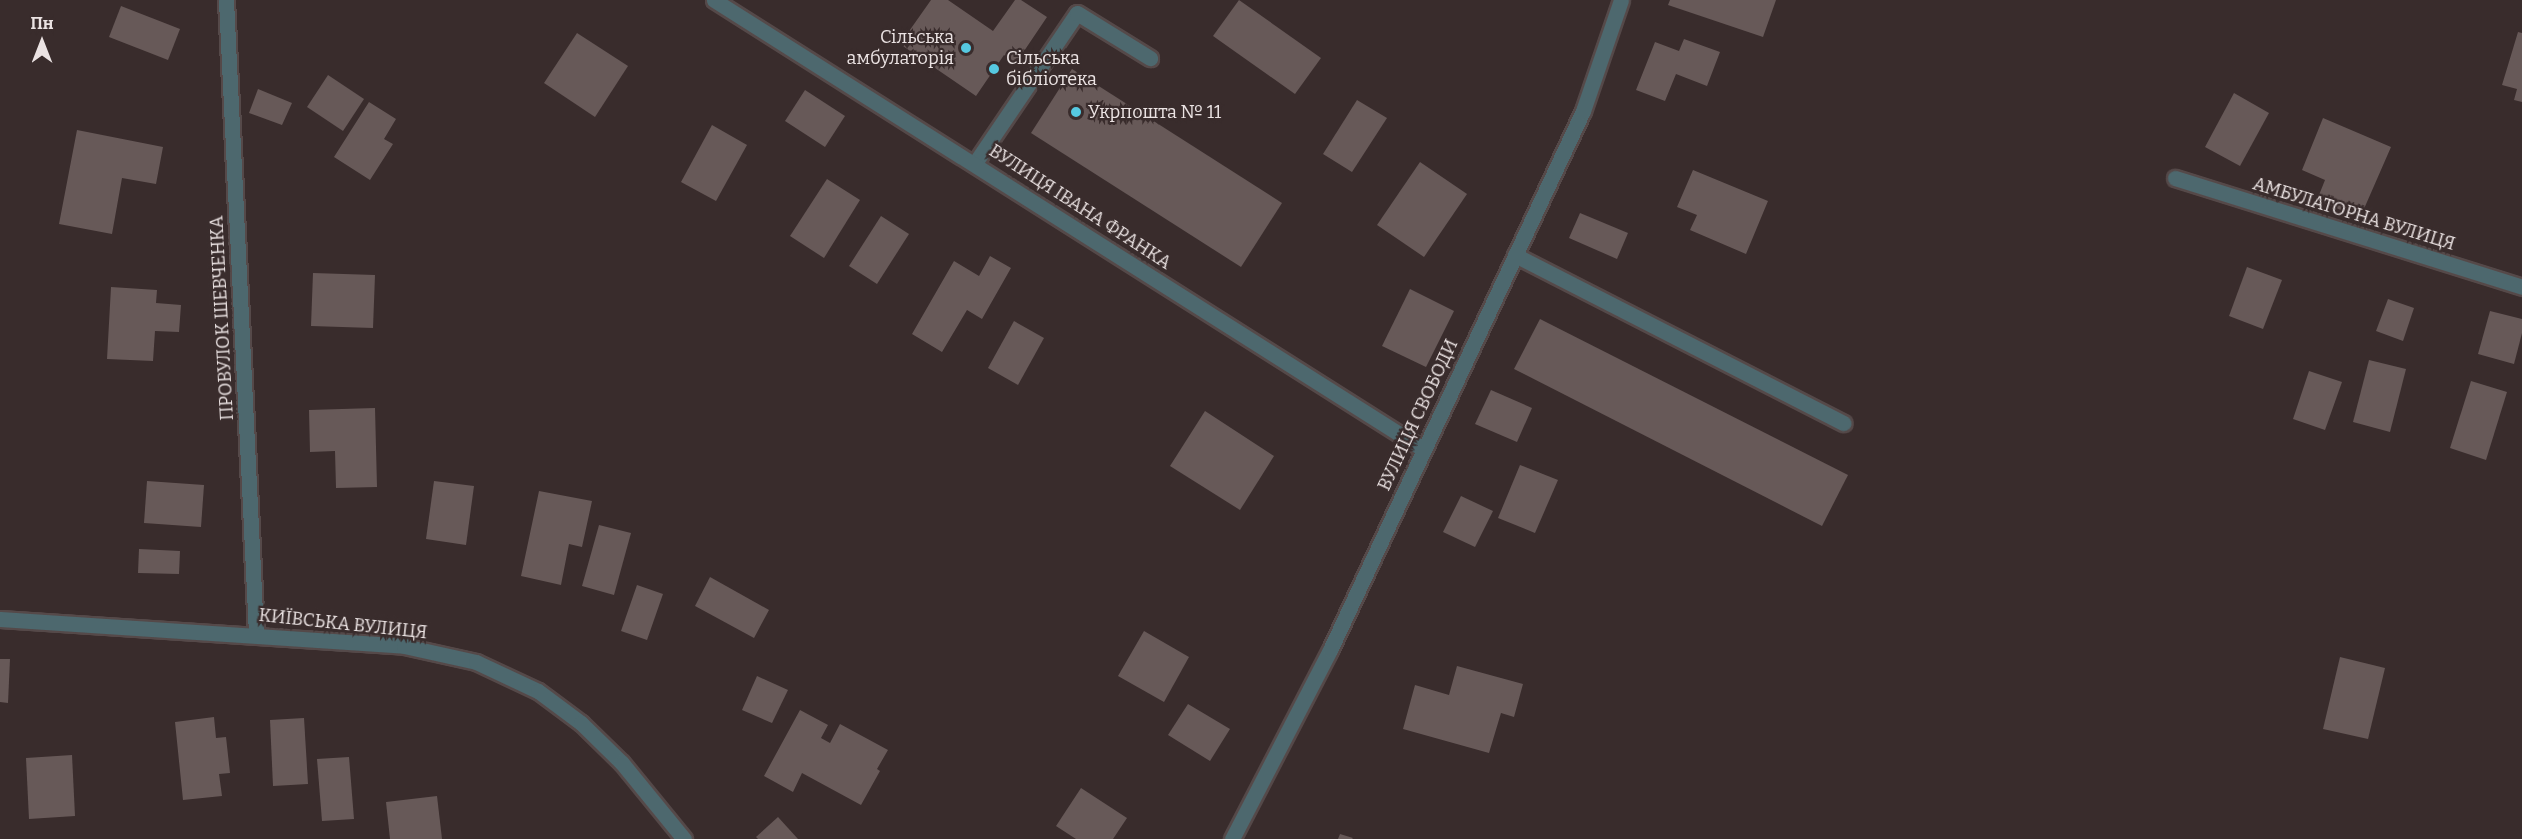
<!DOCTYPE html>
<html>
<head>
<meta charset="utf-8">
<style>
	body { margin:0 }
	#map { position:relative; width:2522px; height:839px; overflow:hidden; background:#392c2c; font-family:Bitter,serif }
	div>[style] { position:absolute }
	.building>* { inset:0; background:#675958 }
	.roads { filter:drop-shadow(2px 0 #554949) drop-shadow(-2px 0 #554949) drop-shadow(0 2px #554949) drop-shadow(0 -2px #554949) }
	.service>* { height:15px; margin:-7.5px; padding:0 7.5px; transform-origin:7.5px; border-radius:7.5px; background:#4d686e }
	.minor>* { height:15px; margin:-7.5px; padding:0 7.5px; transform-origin:7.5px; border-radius:7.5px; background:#4d686e }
	.tertiary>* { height:15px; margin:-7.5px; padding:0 7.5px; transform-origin:7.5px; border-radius:7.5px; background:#4d686e }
	.dots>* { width:16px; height:16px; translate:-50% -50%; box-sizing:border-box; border:3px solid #392c2c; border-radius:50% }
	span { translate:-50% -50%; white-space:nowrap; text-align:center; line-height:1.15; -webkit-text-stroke:4.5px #392c2c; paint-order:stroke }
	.poi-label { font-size:18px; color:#ebe3e3 }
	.right { translate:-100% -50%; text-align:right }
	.left { translate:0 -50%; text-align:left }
	.street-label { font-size:18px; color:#ebe3e3 }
	.north { position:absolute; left:12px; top:12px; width:60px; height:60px; -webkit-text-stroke:4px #392c2c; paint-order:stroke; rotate:0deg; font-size:16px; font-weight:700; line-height:24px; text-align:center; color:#ebe3e3 }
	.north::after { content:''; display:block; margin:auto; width:21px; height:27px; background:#ebe3e3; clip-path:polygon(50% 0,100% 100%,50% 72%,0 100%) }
</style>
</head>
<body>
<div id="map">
	<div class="building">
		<div style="clip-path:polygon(931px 0,948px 0,993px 31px,1015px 0,1021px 0,1047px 17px,1016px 63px,1004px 55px,976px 96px,900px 44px)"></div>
		<div style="clip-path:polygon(1239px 0,1321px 58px,1295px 94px,1213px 36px)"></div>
		<div style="clip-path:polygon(1670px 0,1776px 0,1763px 37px,1668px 5px)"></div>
		<div style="clip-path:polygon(121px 6px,180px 29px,168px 60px,109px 37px)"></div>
		<div style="clip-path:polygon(2518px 32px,2522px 33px,2522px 102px,2514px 100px,2517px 89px,2502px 85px)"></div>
		<div style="clip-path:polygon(577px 33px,628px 66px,595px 117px,544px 83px)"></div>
		<div style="clip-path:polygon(1684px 39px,1720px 52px,1707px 86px,1676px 74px,1665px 101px,1636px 90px,1655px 42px,1679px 51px)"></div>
		<div style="clip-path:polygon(1072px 69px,1282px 203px,1241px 267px,1031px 133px)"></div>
		<div style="clip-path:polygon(328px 75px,364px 99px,343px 131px,307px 107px)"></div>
		<div style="clip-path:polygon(258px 89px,292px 103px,282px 125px,249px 113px)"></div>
		<div style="clip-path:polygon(805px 90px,845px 116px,825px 147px,785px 121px)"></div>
		<div style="clip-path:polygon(2234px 93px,2269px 113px,2240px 166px,2205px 147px)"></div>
		<div style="clip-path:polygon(1357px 100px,1387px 118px,1352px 172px,1323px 154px)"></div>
		<div style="clip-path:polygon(369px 102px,396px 119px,384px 139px,393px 144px,370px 180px,334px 157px)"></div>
		<div style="clip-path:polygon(2323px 118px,2391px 147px,2360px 218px,2317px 200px,2325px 180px,2302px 170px)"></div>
		<div style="clip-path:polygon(712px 125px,747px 145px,716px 201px,681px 182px)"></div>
		<div style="clip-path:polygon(77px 130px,163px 147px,156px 184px,122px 178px,112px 234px,59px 224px)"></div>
		<div style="clip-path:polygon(1420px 162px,1467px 194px,1424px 257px,1377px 225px)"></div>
		<div style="clip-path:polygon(1693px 170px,1768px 201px,1746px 254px,1690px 230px,1697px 215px,1677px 207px)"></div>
		<div style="clip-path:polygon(827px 179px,860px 200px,824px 258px,790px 236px)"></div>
		<div style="clip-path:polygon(1580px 213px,1628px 233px,1617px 259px,1569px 238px)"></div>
		<div style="clip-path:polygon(881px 216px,909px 234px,877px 284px,849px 266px)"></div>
		<div style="clip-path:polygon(990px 256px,1011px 268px,982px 319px,967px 310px,942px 352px,912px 334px,954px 261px,979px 276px)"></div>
		<div style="clip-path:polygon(2247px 267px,2282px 280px,2263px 329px,2229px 316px)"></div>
		<div style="clip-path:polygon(313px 273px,375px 275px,373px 328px,311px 326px)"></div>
		<div style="clip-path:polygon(111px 287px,157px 290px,156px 303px,181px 305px,179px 332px,155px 331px,153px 361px,107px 359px)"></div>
		<div style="clip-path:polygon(1410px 289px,1454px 311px,1426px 367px,1382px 346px)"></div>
		<div style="clip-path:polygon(2388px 299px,2414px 308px,2403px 341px,2376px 331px)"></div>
		<div style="clip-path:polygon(2490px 311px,2522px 319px,2522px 333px,2514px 364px,2478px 354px)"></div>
		<div style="clip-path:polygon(1540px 319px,1848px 475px,1822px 526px,1514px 369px)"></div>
		<div style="clip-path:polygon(1014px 321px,1044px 338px,1018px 385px,988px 368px)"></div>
		<div style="clip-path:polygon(2369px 360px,2406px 369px,2390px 432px,2353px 422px)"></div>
		<div style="clip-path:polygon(2309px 371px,2342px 382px,2325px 430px,2293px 419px)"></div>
		<div style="clip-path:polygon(2471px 381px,2507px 392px,2486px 460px,2450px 448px)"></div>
		<div style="clip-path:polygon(1491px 390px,1532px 408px,1517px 442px,1475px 424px)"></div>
		<div style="clip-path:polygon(375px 408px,377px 487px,336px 488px,335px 451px,310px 452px,309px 410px)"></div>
		<div style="clip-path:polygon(1205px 411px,1274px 456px,1240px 510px,1170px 466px)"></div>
		<div style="clip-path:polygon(1520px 465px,1558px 480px,1535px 533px,1498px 518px)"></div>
		<div style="clip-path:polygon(147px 481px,204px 485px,201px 527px,144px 523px)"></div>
		<div style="clip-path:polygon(434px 481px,474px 486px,466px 545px,426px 539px)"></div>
		<div style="clip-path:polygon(539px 491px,592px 501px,582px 547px,569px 544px,561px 585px,521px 576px)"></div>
		<div style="clip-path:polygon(1461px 496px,1493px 511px,1475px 547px,1443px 532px)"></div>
		<div style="clip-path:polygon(599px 525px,631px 533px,614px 595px,582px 586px)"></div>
		<div style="clip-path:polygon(139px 549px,180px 551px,179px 574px,138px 573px)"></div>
		<div style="clip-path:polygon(710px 577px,769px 610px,754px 638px,695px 606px)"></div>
		<div style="clip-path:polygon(637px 585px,663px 594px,647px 640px,621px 631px)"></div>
		<div style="clip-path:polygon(1144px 631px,1189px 657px,1164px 702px,1118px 676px)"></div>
		<div style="clip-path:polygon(2340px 657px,2385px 668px,2368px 739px,2323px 729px)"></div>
		<div style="clip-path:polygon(0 659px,10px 659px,8px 703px,0 702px)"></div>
		<div style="clip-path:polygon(1457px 666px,1523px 684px,1514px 717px,1501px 713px,1489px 753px,1403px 729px,1415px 685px,1449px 695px)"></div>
		<div style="clip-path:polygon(757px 676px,788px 690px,772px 723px,742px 710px)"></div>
		<div style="clip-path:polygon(1188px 704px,1230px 729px,1210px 761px,1168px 735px)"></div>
		<div style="clip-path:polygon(800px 710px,828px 725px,821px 738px,830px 743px,840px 724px,888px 750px,877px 769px,880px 771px,861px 805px,802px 773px,793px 792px,764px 776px)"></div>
		<div style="clip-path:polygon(214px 717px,216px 738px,226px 737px,230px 773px,219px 774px,222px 796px,183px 800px,175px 722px)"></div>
		<div style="clip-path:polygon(304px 718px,308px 784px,273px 786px,270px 720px)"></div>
		<div style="clip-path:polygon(72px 755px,75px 816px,29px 819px,26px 758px)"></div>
		<div style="clip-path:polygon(349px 757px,354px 819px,322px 821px,317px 759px)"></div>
		<div style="clip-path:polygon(1081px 788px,1127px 818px,1113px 839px,1076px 839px,1056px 826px)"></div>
		<div style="clip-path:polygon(437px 796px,442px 839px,390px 839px,386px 802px)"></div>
		<div style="clip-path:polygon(778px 817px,798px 839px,758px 839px,756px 837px)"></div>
		<div style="clip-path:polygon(1340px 834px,1353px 838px,1352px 839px,1338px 839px)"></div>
	</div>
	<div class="roads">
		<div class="service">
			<div style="left:975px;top:163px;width:181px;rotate:-55.8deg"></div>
			<div style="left:1077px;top:13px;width:86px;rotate:31.7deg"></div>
			<div style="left:1515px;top:255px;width:369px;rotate:27.1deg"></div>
		</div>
		<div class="minor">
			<div style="left:226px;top:0;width:635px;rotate:87.29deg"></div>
			<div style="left:714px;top:0;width:839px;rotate:32.35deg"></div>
			<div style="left:2175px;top:178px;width:364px;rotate:17.4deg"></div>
			<div style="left:1232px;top:839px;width:213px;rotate:-62.6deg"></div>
			<div style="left:1330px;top:650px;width:595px;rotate:-64.86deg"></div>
			<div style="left:1583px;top:111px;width:117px;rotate:-71.1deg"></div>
		</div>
		<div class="tertiary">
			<div style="left:0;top:619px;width:405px;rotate:3.8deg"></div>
			<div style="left:404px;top:646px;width:74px;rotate:12.5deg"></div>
			<div style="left:476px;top:662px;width:68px;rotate:25.1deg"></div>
			<div style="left:538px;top:691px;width:54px;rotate:36.7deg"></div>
			<div style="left:581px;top:723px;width:57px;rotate:44.3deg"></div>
			<div style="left:622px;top:763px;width:98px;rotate:50.8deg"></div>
		</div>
	</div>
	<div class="dots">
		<div style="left:966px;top:48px;background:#56c9e1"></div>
		<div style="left:994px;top:69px;background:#56c9e1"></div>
		<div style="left:1076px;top:112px;background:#56c9e1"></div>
	</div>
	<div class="poi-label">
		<span class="right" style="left:954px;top:48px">Сільська<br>амбулаторія</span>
		<span class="left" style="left:1006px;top:69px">Сільська<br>бібліотека</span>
		<span class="left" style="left:1088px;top:112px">Укрпошта № 11</span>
	</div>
	<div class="street-label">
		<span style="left:1080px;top:207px;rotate:33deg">ВУЛИЦЯ ІВАНА ФРАНКА</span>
		<span style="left:2354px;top:214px;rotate:17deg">АМБУЛАТОРНА ВУЛИЦЯ</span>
		<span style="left:222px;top:318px;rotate:-93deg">ПРОВУЛОК ШЕВЧЕНКА</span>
		<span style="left:1418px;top:415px;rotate:-65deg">ВУЛИЦЯ СВОБОДИ</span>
		<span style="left:343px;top:624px;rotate:6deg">КИЇВСЬКА ВУЛИЦЯ</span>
	</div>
	<div class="north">Пн</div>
</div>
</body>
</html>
